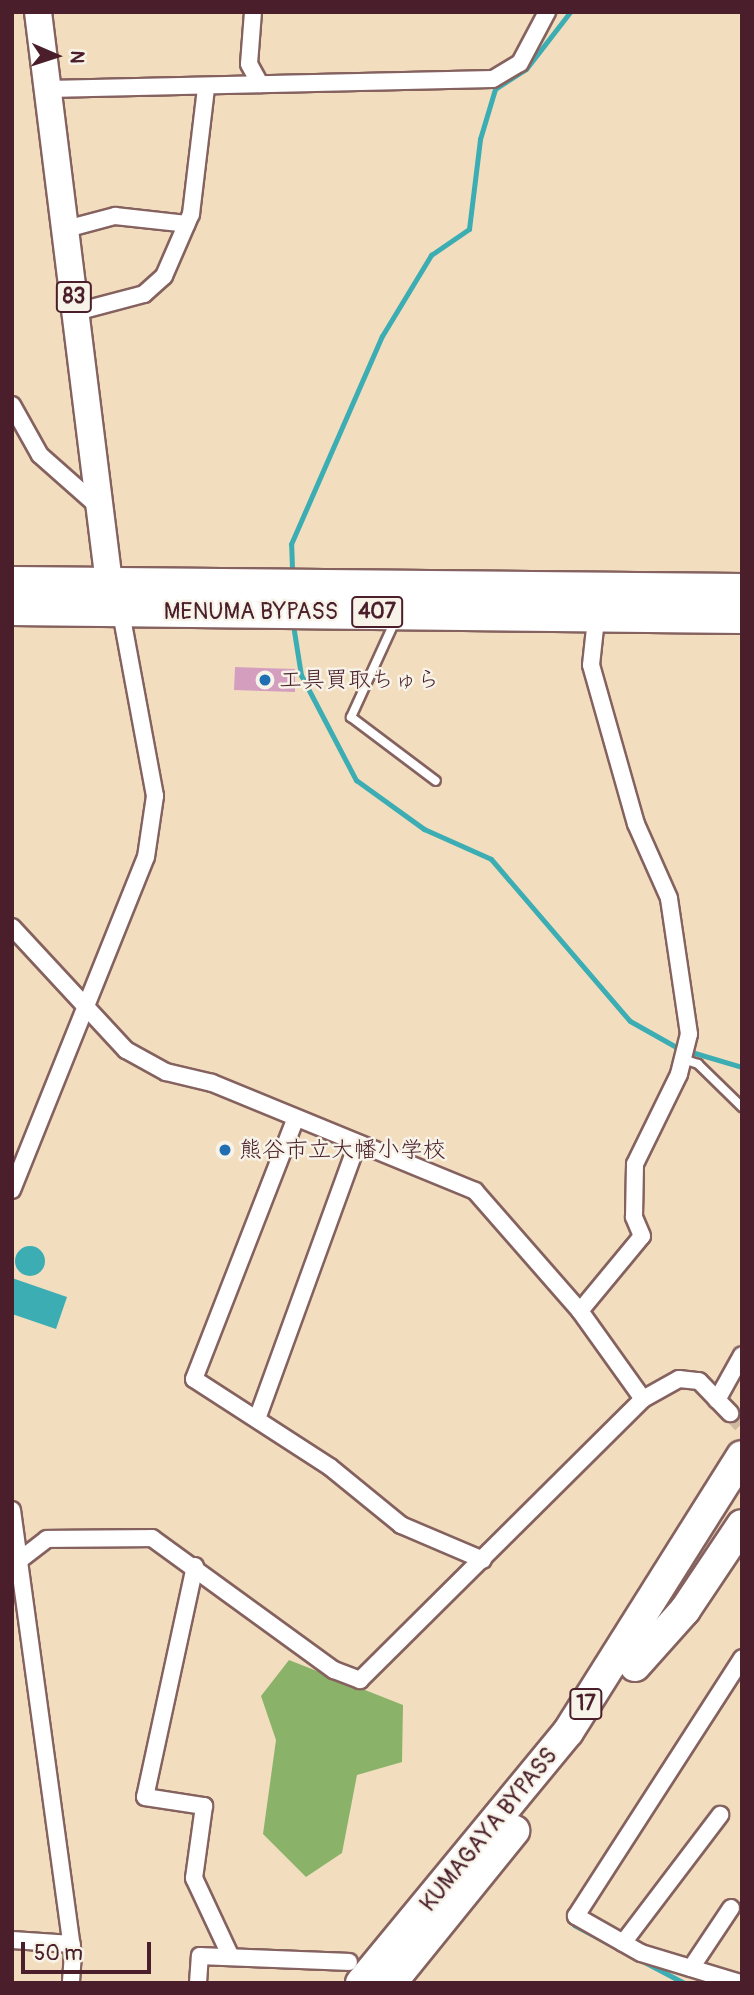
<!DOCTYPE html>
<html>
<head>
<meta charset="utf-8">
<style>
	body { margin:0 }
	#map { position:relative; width:754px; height:1995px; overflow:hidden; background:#f2debf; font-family:Pangolin,"Klee One",sans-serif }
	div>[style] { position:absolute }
	.forest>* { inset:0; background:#8bb269 }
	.water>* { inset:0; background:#3cadb3 }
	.round { border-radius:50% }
	.stream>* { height:5px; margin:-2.5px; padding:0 2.5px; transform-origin:2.5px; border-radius:2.5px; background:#3cadb3 }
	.building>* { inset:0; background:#d49fbf }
	.street-tunnel>* { height:16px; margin-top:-8px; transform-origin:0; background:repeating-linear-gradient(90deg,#d0b8a1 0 16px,transparent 0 24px) }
	.roads { filter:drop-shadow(2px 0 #85625f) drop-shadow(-2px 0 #85625f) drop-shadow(0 2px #85625f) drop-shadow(0 -2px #85625f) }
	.lane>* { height:8px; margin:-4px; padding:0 4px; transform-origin:4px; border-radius:4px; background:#fff }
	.street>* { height:16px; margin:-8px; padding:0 8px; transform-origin:8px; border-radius:8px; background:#fff }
	.primary>* { height:26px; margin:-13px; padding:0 13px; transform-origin:13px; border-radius:13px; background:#fff }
	.highway>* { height:30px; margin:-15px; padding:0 15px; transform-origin:15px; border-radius:15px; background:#fff }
	.dots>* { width:19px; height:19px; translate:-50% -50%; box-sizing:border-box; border:4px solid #f7f3e8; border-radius:50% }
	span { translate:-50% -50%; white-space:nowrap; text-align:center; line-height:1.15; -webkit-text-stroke:5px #f7f3e8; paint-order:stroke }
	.shield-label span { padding:2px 5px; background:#f7f3e8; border:2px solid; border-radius:5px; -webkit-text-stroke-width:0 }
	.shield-label { font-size:21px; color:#4a1f2b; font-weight:700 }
	.street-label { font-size:23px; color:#4a1f2b }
	.poi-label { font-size:23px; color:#4a1f2b }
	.left { translate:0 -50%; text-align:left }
	.frame { position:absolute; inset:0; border:14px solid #4a1f2b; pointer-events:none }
	.north { position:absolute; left:21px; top:21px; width:70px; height:70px; -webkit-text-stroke:5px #f7f3e8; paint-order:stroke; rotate:93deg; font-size:19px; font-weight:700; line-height:28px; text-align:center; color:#4a1f2b }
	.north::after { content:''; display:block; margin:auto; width:24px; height:32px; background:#4a1f2b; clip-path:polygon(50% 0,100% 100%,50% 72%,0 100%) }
	.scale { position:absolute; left:21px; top:1942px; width:130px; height:32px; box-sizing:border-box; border:4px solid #4a1f2b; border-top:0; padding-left:9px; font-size:21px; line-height:24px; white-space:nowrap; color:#4a1f2b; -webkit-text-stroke:5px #f7f3e8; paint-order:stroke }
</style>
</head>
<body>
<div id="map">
	<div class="forest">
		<div style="clip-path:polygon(289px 1660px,403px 1705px,402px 1762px,357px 1775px,342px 1853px,306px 1877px,263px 1834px,276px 1740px,261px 1696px)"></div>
	</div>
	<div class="water">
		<div class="round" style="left:15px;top:1246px;width:30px;height:30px"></div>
		<div style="clip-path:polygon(12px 1278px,67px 1297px,56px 1329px,12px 1314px)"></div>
	</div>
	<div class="stream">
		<div style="left:292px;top:568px;width:24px;rotate:-92deg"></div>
		<div style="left:291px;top:544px;width:227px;rotate:-66.4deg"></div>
		<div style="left:382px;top:336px;width:95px;rotate:-58.8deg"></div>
		<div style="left:431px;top:255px;width:46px;rotate:-34.4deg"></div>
		<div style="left:469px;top:229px;width:91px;rotate:-83deg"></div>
		<div style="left:480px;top:139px;width:52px;rotate:-73.3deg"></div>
		<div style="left:495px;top:89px;width:37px;rotate:-33deg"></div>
		<div style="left:526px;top:69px;width:72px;rotate:-52.3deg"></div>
		<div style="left:294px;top:631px;width:45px;rotate:81deg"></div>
		<div style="left:301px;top:675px;width:119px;rotate:62.4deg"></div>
		<div style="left:356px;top:780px;width:84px;rotate:35.8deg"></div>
		<div style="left:424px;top:829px;width:73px;rotate:24.1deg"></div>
		<div style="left:491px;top:859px;width:213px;rotate:49.4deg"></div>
		<div style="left:630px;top:1021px;width:55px;rotate:29.4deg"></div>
		<div style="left:678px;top:1048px;width:67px;rotate:16.5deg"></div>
		<div style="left:574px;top:1925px;width:124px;rotate:27.8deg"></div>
	</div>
	<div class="building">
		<div style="clip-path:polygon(235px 667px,295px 669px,295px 692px,234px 690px)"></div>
	</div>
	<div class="street-tunnel">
		<div style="left:730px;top:1413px;width:18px;rotate:47deg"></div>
	</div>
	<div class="roads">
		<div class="lane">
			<div style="left:395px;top:621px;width:106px;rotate:114.6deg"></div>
			<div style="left:351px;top:717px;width:106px;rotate:37deg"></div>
			<div style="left:683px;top:1059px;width:16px;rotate:18deg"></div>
			<div style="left:698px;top:1064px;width:62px;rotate:44.3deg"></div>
		</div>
		<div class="street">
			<div style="left:253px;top:12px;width:52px;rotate:94.4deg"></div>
			<div style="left:249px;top:64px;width:23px;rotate:61deg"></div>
			<div style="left:48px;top:89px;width:445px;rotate:-1.3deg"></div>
			<div style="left:493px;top:79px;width:31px;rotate:-31deg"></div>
			<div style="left:520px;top:63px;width:58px;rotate:-62.1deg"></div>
			<div style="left:66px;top:229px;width:51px;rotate:-14.9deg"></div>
			<div style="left:115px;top:216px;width:72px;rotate:6.3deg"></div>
			<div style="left:76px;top:312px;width:70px;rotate:-14.8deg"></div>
			<div style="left:144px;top:294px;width:27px;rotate:-42deg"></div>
			<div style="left:164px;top:276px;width:68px;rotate:-66.5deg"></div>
			<div style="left:191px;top:214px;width:127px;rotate:-83.2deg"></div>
			<div style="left:12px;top:405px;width:57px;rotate:60.8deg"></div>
			<div style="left:40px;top:455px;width:80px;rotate:41.5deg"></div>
			<div style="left:12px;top:927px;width:168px;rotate:47.2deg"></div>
			<div style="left:126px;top:1050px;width:46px;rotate:28.8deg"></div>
			<div style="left:166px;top:1072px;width:47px;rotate:13.4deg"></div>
			<div style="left:212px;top:1083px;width:284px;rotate:22.3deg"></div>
			<div style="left:475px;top:1191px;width:159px;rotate:48.8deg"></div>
			<div style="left:580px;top:1311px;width:108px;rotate:54.4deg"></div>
			<div style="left:295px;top:1120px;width:278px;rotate:111.3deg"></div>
			<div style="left:194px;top:1379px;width:162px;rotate:32.9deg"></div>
			<div style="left:330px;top:1467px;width:92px;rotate:39.2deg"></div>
			<div style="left:401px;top:1525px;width:89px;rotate:23.1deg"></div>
			<div style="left:12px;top:1190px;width:359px;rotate:-68.1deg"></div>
			<div style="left:146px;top:857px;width:62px;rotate:-81.6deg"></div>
			<div style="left:155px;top:796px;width:192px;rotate:-100.5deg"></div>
			<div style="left:580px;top:1311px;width:97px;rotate:-50.4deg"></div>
			<div style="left:642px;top:1236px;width:21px;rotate:-113deg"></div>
			<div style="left:634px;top:1217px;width:53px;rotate:-88.9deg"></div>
			<div style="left:635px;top:1164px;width:100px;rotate:-63.9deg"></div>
			<div style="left:679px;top:1074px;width:41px;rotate:-76deg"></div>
			<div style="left:689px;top:1034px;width:137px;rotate:-98.4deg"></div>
			<div style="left:669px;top:898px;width:81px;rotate:-114deg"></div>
			<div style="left:636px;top:824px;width:165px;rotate:-105.8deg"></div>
			<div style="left:591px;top:665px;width:55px;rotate:-83.8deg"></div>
			<div style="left:717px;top:1400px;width:51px;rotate:-60.9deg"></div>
			<div style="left:257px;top:1419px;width:293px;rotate:-70deg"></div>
			<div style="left:12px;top:1510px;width:447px;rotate:82.2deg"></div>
			<div style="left:73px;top:1953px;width:30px;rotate:94deg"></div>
			<div style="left:12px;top:1566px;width:44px;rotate:-37.6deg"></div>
			<div style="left:47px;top:1539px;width:105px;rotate:-0.5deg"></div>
			<div style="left:152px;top:1538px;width:225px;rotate:36deg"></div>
			<div style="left:334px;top:1670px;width:28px;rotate:21deg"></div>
			<div style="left:360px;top:1680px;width:399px;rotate:-44.8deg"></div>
			<div style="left:643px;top:1399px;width:41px;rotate:-29.1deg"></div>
			<div style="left:679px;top:1379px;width:20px;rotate:6deg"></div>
			<div style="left:699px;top:1381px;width:45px;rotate:45.9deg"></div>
			<div style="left:195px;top:1566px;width:236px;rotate:102.2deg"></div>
			<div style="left:145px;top:1797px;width:60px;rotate:8.7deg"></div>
			<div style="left:204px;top:1806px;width:73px;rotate:97.9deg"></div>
			<div style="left:194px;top:1878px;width:87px;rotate:64.9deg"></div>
			<div style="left:12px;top:1940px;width:60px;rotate:3.8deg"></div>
			<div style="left:623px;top:1943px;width:161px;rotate:-52.8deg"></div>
			<div style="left:691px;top:1968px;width:72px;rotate:-56.3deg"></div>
			<div style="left:198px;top:1983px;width:27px;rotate:-86deg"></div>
			<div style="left:200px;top:1956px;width:149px;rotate:2.3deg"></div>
			<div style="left:740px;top:1983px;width:103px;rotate:-163.1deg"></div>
			<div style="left:641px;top:1953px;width:75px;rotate:-150.4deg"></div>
			<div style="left:576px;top:1916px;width:307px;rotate:-57.2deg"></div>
		</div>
		<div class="primary">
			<div style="left:38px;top:12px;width:575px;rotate:82.91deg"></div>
		</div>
		<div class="highway">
			<div style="left:12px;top:582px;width:730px;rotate:0.55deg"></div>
			<div style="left:12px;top:610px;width:730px;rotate:0.63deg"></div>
			<div style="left:635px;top:1666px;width:75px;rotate:-48.2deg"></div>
			<div style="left:685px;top:1610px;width:102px;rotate:-56.2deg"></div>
			<div style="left:361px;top:1983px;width:325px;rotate:-50.5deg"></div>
			<div style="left:568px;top:1732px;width:326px;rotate:-57.8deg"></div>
			<div style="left:391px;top:1983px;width:196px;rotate:-51deg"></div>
		</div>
	</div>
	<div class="dots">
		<div style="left:265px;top:680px;background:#1f6fb2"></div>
		<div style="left:225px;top:1150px;background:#1f6fb2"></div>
	</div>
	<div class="shield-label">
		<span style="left:74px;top:297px">83</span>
		<span style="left:377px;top:612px">407</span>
		<span style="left:586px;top:1704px">17</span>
	</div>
	<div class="street-label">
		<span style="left:251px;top:612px">MENUMA BYPASS</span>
		<span style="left:489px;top:1830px;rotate:-51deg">KUMAGAYA BYPASS</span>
	</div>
	<div class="poi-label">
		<span class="left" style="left:279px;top:680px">工具買取ちゅら</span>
		<span class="left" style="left:239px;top:1150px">熊谷市立大幡小学校</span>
	</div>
	<div class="frame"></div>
	<div class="north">N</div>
	<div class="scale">50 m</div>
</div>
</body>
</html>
